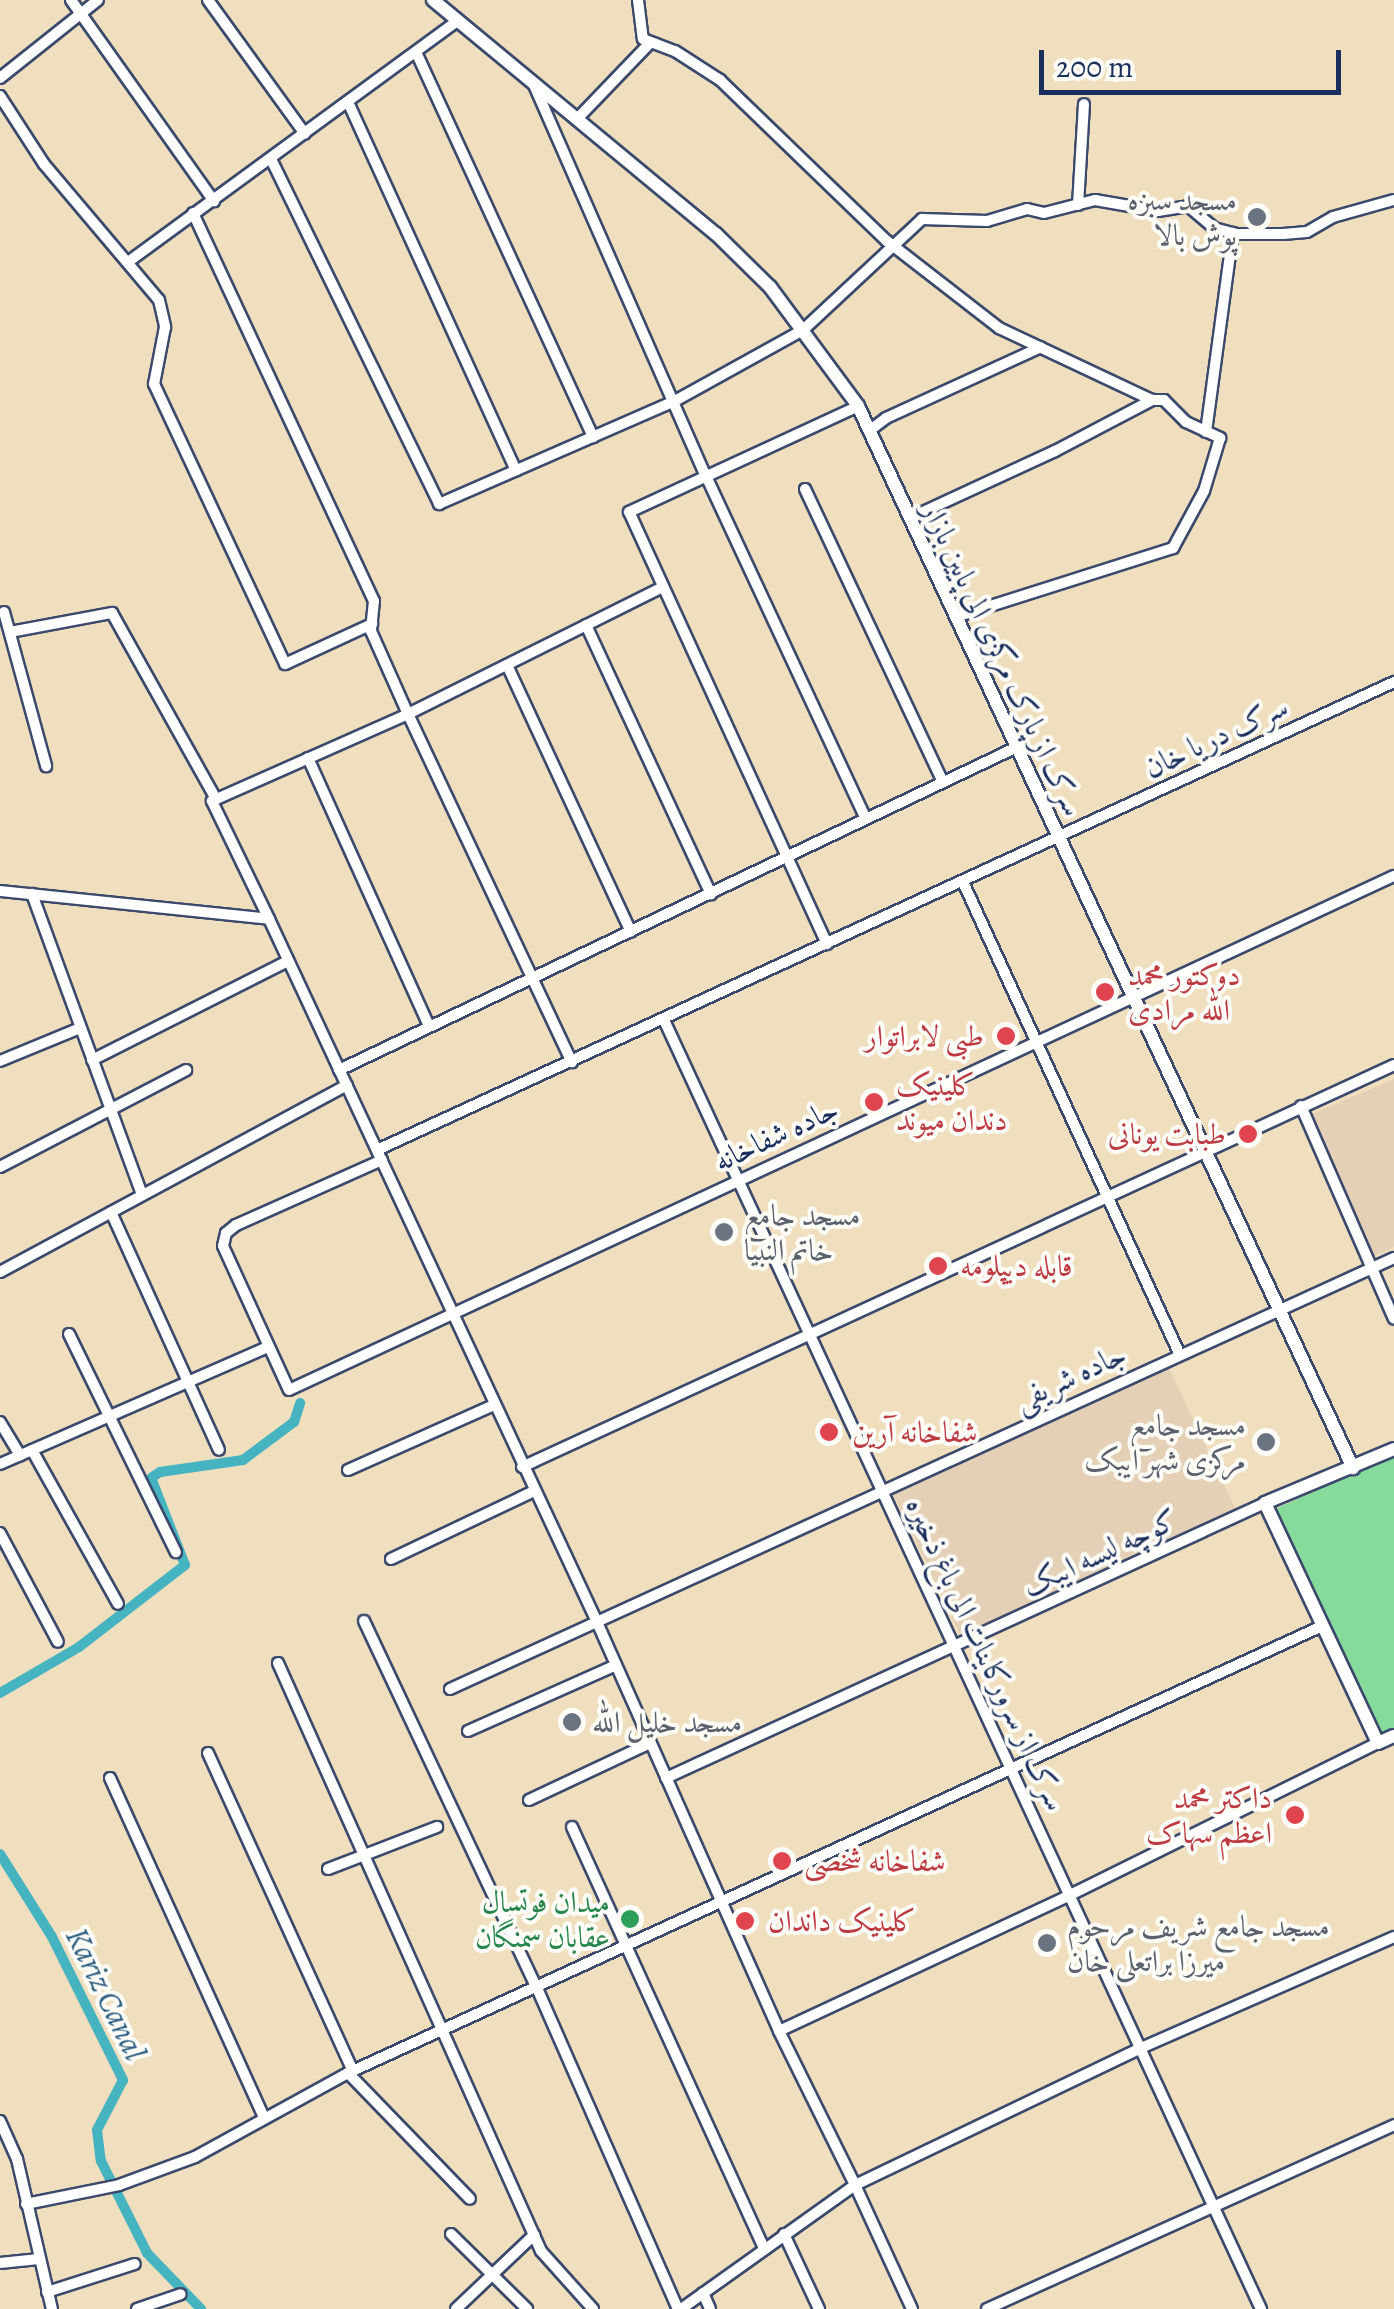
<!DOCTYPE html>
<html>
<head>
<meta charset="utf-8">
<style>
	body { margin:0 }
	#map { position:relative; width:1394px; height:2309px; overflow:hidden; background:#efdfbe; font-family:Alegreya,Amiri,serif }
	div>[style] { position:absolute }
	.built>* { inset:0; background:#e4d0b6 }
	.green>* { inset:0; background:#86da9b }
	.canal>* { height:10px; margin:-5px; padding:0 5px; transform-origin:5px; border-radius:5px; background:#46b3c1 }
	.roads { filter:drop-shadow(2px 0 #3b496c) drop-shadow(-2px 0 #3b496c) drop-shadow(0 2px #3b496c) drop-shadow(0 -2px #3b496c) }
	.minor>* { height:10px; margin:-5px; padding:0 5px; transform-origin:5px; border-radius:5px; background:#fff }
	.major>* { height:12px; margin:-6px; padding:0 6px; transform-origin:6px; border-radius:6px; background:#fff }
	.dots>* { width:28px; height:28px; translate:-50% -50%; box-sizing:border-box; border:5px solid #fdfcf7; border-radius:50% }
	span { translate:-50% -50%; white-space:nowrap; text-align:center; line-height:1.15; -webkit-text-stroke:8px #fdfcf7; paint-order:stroke }
	.worship-label { font-size:30px; color:#5b616d }
	.right { translate:-100% -50%; text-align:right }
	.left { translate:0 -50%; text-align:left }
	.street-label { font-size:30px; color:#1b2f5e }
	.health-label { font-size:30px; color:#be3a42 }
	.leisure-label { font-size:30px; color:#27864d }
	.water-label { font-size:32px; color:#2a5d81; font-style:italic }
	.scale { position:absolute; left:1039px; top:50px; width:302px; height:45px; box-sizing:border-box; border:5px solid #1b2f5e; border-top:0; padding-left:12px; font-size:30px; line-height:35px; white-space:nowrap; color:#1b2f5e; -webkit-text-stroke:8px #fdfcf7; paint-order:stroke }
</style>
</head>
<body>
<div id="map">
	<div class="built">
		<div style="clip-path:polygon(1394px 1079px,1394px 1247px,1374px 1256px,1312px 1114px)"></div>
		<div style="clip-path:polygon(1169px 1368px,1235px 1508px,960px 1635px,894px 1495px)"></div>
	</div>
	<div class="green">
		<div style="clip-path:polygon(1394px 1455px,1394px 1731px,1378px 1739px,1273px 1510px)"></div>
	</div>
	<div class="canal">
		<div style="left:0;top:1693px;width:91px;rotate:-30.2deg"></div>
		<div style="left:79px;top:1647px;width:134px;rotate:-37.7deg"></div>
		<div style="left:185px;top:1565px;width:93px;rotate:-111.3deg"></div>
		<div style="left:151px;top:1478px;width:11px;rotate:-34deg"></div>
		<div style="left:160px;top:1472px;width:84px;rotate:-8.2deg"></div>
		<div style="left:243px;top:1460px;width:64px;rotate:-36.7deg"></div>
		<div style="left:294px;top:1422px;width:20px;rotate:-72deg"></div>
		<div style="left:0;top:1854px;width:98px;rotate:57.9deg"></div>
		<div style="left:52px;top:1937px;width:160px;rotate:63.6deg"></div>
		<div style="left:123px;top:2080px;width:56px;rotate:117.5deg"></div>
		<div style="left:97px;top:2130px;width:31px;rotate:83deg"></div>
		<div style="left:101px;top:2161px;width:103px;rotate:63.4deg"></div>
		<div style="left:147px;top:2253px;width:78px;rotate:46deg"></div>
	</div>
	<div class="roads">
		<div class="minor">
			<div style="left:71px;top:0;width:247px;rotate:54.6deg"></div>
			<div style="left:208px;top:0;width:165px;rotate:54.1deg"></div>
			<div style="left:638px;top:0;width:39px;rotate:83deg"></div>
			<div style="left:643px;top:39px;width:34px;rotate:21deg"></div>
			<div style="left:675px;top:51px;width:54px;rotate:32.8deg"></div>
			<div style="left:720px;top:80px;width:232px;rotate:44deg"></div>
			<div style="left:887px;top:241px;width:142px;rotate:37.8deg"></div>
			<div style="left:999px;top:328px;width:169px;rotate:25.2deg"></div>
			<div style="left:1152px;top:400px;width:12px"></div>
			<div style="left:1164px;top:400px;width:31px;rotate:45deg"></div>
			<div style="left:1186px;top:422px;width:38px;rotate:25deg"></div>
			<div style="left:1220px;top:438px;width:55px;rotate:106.8deg"></div>
			<div style="left:1204px;top:491px;width:65px;rotate:118.5deg"></div>
			<div style="left:1173px;top:548px;width:228px;rotate:162.4deg"></div>
			<div style="left:416px;top:52px;width:424px;rotate:65.3deg"></div>
			<div style="left:0;top:78px;width:125px;rotate:-38.5deg"></div>
			<div style="left:534px;top:85px;width:427px;rotate:66.3deg"></div>
			<div style="left:706px;top:476px;width:378px;rotate:65deg"></div>
			<div style="left:0;top:96px;width:81px;rotate:57.1deg"></div>
			<div style="left:44px;top:164px;width:178px;rotate:49.8deg"></div>
			<div style="left:159px;top:300px;width:28px;rotate:77deg"></div>
			<div style="left:165px;top:327px;width:58px;rotate:100.9deg"></div>
			<div style="left:154px;top:384px;width:309px;rotate:64.9deg"></div>
			<div style="left:285px;top:664px;width:96px;rotate:-24.7deg"></div>
			<div style="left:348px;top:102px;width:405px;rotate:65.5deg"></div>
			<div style="left:577px;top:119px;width:104px;rotate:-46.2deg"></div>
			<div style="left:271px;top:159px;width:384px;rotate:64deg"></div>
			<div style="left:439px;top:504px;width:255px;rotate:-23.6deg"></div>
			<div style="left:673px;top:402px;width:149px;rotate:-29deg"></div>
			<div style="left:803px;top:330px;width:163px;rotate:-43deg"></div>
			<div style="left:922px;top:219px;width:65px;rotate:1.8deg"></div>
			<div style="left:987px;top:221px;width:42px;rotate:-16.7deg"></div>
			<div style="left:1027px;top:209px;width:17px;rotate:13deg"></div>
			<div style="left:1044px;top:213px;width:53px;rotate:-14.3deg"></div>
			<div style="left:1095px;top:200px;width:64px;rotate:9.9deg"></div>
			<div style="left:1158px;top:211px;width:30px;rotate:-9deg"></div>
			<div style="left:1188px;top:206px;width:34px;rotate:40deg"></div>
			<div style="left:1214px;top:228px;width:24px;rotate:15deg"></div>
			<div style="left:1237px;top:234px;width:46px"></div>
			<div style="left:1283px;top:234px;width:24px;rotate:-5deg"></div>
			<div style="left:1307px;top:232px;width:30px;rotate:-30deg"></div>
			<div style="left:1333px;top:217px;width:63px;rotate:-15.6deg"></div>
			<div style="left:1078px;top:205px;width:101px;rotate:-86.6deg"></div>
			<div style="left:193px;top:213px;width:428px;rotate:65deg"></div>
			<div style="left:374px;top:601px;width:30px;rotate:96deg"></div>
			<div style="left:371px;top:631px;width:91px;rotate:66deg"></div>
			<div style="left:408px;top:714px;width:385px;rotate:64.8deg"></div>
			<div style="left:128px;top:262px;width:408px;rotate:-36.2deg"></div>
			<div style="left:869px;top:431px;width:21px;rotate:-37deg"></div>
			<div style="left:886px;top:418px;width:170px;rotate:-24.6deg"></div>
			<div style="left:1206px;top:432px;width:201px;rotate:-82.3deg"></div>
			<div style="left:805px;top:489px;width:324px;rotate:64.8deg"></div>
			<div style="left:910px;top:518px;width:160px;rotate:-24.8deg"></div>
			<div style="left:1055px;top:451px;width:110px;rotate:-27.7deg"></div>
			<div style="left:4px;top:612px;width:160px;rotate:74.7deg"></div>
			<div style="left:586px;top:625px;width:297px;rotate:65.1deg"></div>
			<div style="left:10px;top:632px;width:104px;rotate:-10.6deg"></div>
			<div style="left:112px;top:613px;width:213px;rotate:60.8deg"></div>
			<div style="left:507px;top:665px;width:294px;rotate:65.1deg"></div>
			<div style="left:308px;top:758px;width:294px;rotate:65.7deg"></div>
			<div style="left:963px;top:882px;width:518px;rotate:65.36deg"></div>
			<div style="left:0;top:891px;width:270px;rotate:5.9deg"></div>
			<div style="left:269px;top:919px;width:776px;rotate:64.99deg"></div>
			<div style="left:597px;top:1622px;width:448px;rotate:66deg"></div>
			<div style="left:779px;top:2031px;width:172px;rotate:63.7deg"></div>
			<div style="left:855px;top:2185px;width:214px;rotate:144.5deg"></div>
			<div style="left:32px;top:894px;width:320px;rotate:69.9deg"></div>
			<div style="left:269px;top:919px;width:131px;rotate:-115.8deg"></div>
			<div style="left:212px;top:801px;width:214px;rotate:-23.9deg"></div>
			<div style="left:408px;top:714px;width:285px;rotate:-26.5deg"></div>
			<div style="left:827px;top:944px;width:475px;rotate:-114.6deg"></div>
			<div style="left:629px;top:512px;width:252px;rotate:-24.8deg"></div>
			<div style="left:664px;top:1020px;width:1421px;rotate:65.15deg"></div>
			<div style="left:92px;top:1060px;width:220px;rotate:-26.8deg"></div>
			<div style="left:0;top:1061px;width:87px;rotate:-22.4deg"></div>
			<div style="left:339px;top:1070px;width:751px;rotate:-25.47deg"></div>
			<div style="left:1301px;top:1106px;width:232px;rotate:66.4deg"></div>
			<div style="left:377px;top:1150px;width:1120px;rotate:-24.71deg"></div>
			<div style="left:382px;top:1160px;width:160px;rotate:156deg"></div>
			<div style="left:236px;top:1225px;width:13px;rotate:141deg"></div>
			<div style="left:226px;top:1233px;width:13px;rotate:103deg"></div>
			<div style="left:223px;top:1246px;width:158px;rotate:65.4deg"></div>
			<div style="left:289px;top:1390px;width:1219px;rotate:-24.95deg"></div>
			<div style="left:0;top:1167px;width:210px;rotate:-27.5deg"></div>
			<div style="left:111px;top:1212px;width:261px;rotate:65.6deg"></div>
			<div style="left:0;top:1272px;width:394px;rotate:-28.3deg"></div>
			<div style="left:69px;top:1334px;width:243px;rotate:63.9deg"></div>
			<div style="left:0;top:1422px;width:39px;rotate:59deg"></div>
			<div style="left:32px;top:1450px;width:176px;rotate:60.8deg"></div>
			<div style="left:0;top:1464px;width:292px;rotate:-23.6deg"></div>
			<div style="left:522px;top:1467px;width:960px;rotate:-24.75deg"></div>
			<div style="left:348px;top:1470px;width:160px;rotate:-24deg"></div>
			<div style="left:0;top:1533px;width:123px;rotate:62deg"></div>
			<div style="left:391px;top:1559px;width:158px;rotate:-25.4deg"></div>
			<div style="left:364px;top:1621px;width:406px;rotate:64.8deg"></div>
			<div style="left:537px;top:1988px;width:351px;rotate:66.3deg"></div>
			<div style="left:278px;top:1663px;width:644px;rotate:65.9deg"></div>
			<div style="left:541px;top:2251px;width:78px;rotate:48.1deg"></div>
			<div style="left:450px;top:1689px;width:1038px;rotate:-24.54deg"></div>
			<div style="left:468px;top:1731px;width:162px;rotate:-24deg"></div>
			<div style="left:208px;top:1753px;width:349px;rotate:65.5deg"></div>
			<div style="left:110px;top:1778px;width:372px;rotate:65.6deg"></div>
			<div style="left:666px;top:1778px;width:659px;rotate:-24.66deg"></div>
			<div style="left:529px;top:1800px;width:134px;rotate:-25.2deg"></div>
			<div style="left:572px;top:1827px;width:464px;rotate:65.5deg"></div>
			<div style="left:328px;top:1869px;width:117px;rotate:-21.1deg"></div>
			<div style="left:779px;top:2031px;width:321px;rotate:-25deg"></div>
			<div style="left:1070px;top:1895px;width:343px;rotate:-26.3deg"></div>
			<div style="left:348px;top:2073px;width:175px;rotate:45.9deg"></div>
			<div style="left:0;top:2121px;width:42px;rotate:65.9deg"></div>
			<div style="left:17px;top:2159px;width:154px;rotate:76.9deg"></div>
			<div style="left:26px;top:2204px;width:95px;rotate:-11.5deg"></div>
			<div style="left:119px;top:2185px;width:81px;rotate:-20.2deg"></div>
			<div style="left:195px;top:2157px;width:175px;rotate:-28.8deg"></div>
			<div style="left:348px;top:2073px;width:1072px;rotate:-24.65deg"></div>
			<div style="left:451px;top:2234px;width:107px;rotate:44.6deg"></div>
			<div style="left:784px;top:2234px;width:83px;rotate:65deg"></div>
			<div style="left:0;top:2263px;width:39px;rotate:-6deg"></div>
			<div style="left:47px;top:2292px;width:92px;rotate:-17.7deg"></div>
			<div style="left:703px;top:2293px;width:17px;rotate:66deg"></div>
			<div style="left:137px;top:2309px;width:46px;rotate:-18.8deg"></div>
			<div style="left:456px;top:2309px;width:108px;rotate:-43.5deg"></div>
			<div style="left:912px;top:2309px;width:136px;rotate:-114.7deg"></div>
			<div style="left:855px;top:2185px;width:317px;rotate:-25.6deg"></div>
			<div style="left:1141px;top:2048px;width:276px;rotate:-23.7deg"></div>
			<div style="left:987px;top:2309px;width:447px;rotate:-24.3deg"></div>
		</div>
		<div class="major">
			<div style="left:433px;top:0;width:367px;rotate:39.6deg"></div>
			<div style="left:716px;top:234px;width:76px;rotate:44.5deg"></div>
			<div style="left:770px;top:287px;width:148px;rotate:53.5deg"></div>
			<div style="left:858px;top:406px;width:1172px;rotate:65.01deg"></div>
			<div style="left:1394px;top:1449px;width:140px;rotate:157.3deg"></div>
			<div style="left:1265px;top:1503px;width:265px;rotate:64.8deg"></div>
			<div style="left:1378px;top:1743px;width:17px;rotate:-24deg"></div>
		</div>
	</div>
	<div class="dots">
		<div style="left:1257px;top:217px;background:#6b7280"></div>
		<div style="left:1105px;top:992px;background:#e0444e"></div>
		<div style="left:1006px;top:1036px;background:#e0444e"></div>
		<div style="left:874px;top:1102px;background:#e0444e"></div>
		<div style="left:1248px;top:1134px;background:#e0444e"></div>
		<div style="left:724px;top:1232px;background:#6b7280"></div>
		<div style="left:938px;top:1266px;background:#e0444e"></div>
		<div style="left:829px;top:1432px;background:#e0444e"></div>
		<div style="left:1266px;top:1442px;background:#6b7280"></div>
		<div style="left:572px;top:1722px;background:#6b7280"></div>
		<div style="left:1295px;top:1815px;background:#e0444e"></div>
		<div style="left:782px;top:1861px;background:#e0444e"></div>
		<div style="left:630px;top:1919px;background:#2e9e5b"></div>
		<div style="left:745px;top:1921px;background:#e0444e"></div>
		<div style="left:1047px;top:1943px;background:#6b7280"></div>
	</div>
	<div class="worship-label">
		<span class="right" style="left:1237px;top:217px">مسجد سبزه<br>پوش بالا</span>
		<span class="left" style="left:744px;top:1232px">مسجد جامع<br>خاتم النبیا</span>
		<span class="right" style="left:1246px;top:1442px">مسجد جامع<br>مرکزی شهر ایبک</span>
		<span class="left" style="left:592px;top:1722px">مسجد خلیل الله</span>
		<span class="left" style="left:1067px;top:1943px">مسجد جامع شریف مرحوم<br>میرزا براتعلی خان</span>
	</div>
	<div class="street-label">
		<span style="left:1003px;top:659px;rotate:65deg">سرک از پارک مرکزی الی پایین بازار</span>
		<span style="left:1216px;top:737px;rotate:-25deg">سرک دریا خان</span>
		<span style="left:776px;top:1135px;rotate:-25deg">جاده شفاخانه</span>
		<span style="left:1070px;top:1377px;rotate:-25deg">جاده شریفی</span>
		<span style="left:1100px;top:1553px;rotate:-25deg">کوچه لیسه ایبک</span>
		<span style="left:986px;top:1654px;rotate:65deg">سرک از سرورکاینات الی باغ ذخیره</span>
	</div>
	<div class="health-label">
		<span class="left" style="left:1128px;top:992px">دوکتور محمد<br>الله مرادی</span>
		<span class="right" style="left:984px;top:1036px">طبی لابراتوار</span>
		<span class="left" style="left:896px;top:1102px">کلینیک<br>دندان میوند</span>
		<span class="right" style="left:1226px;top:1134px">طبابت یونانی</span>
		<span class="left" style="left:960px;top:1266px">قابله دیپلومه</span>
		<span class="left" style="left:852px;top:1432px">شفاخانه آرین</span>
		<span class="right" style="left:1272px;top:1815px">داکتر محمد<br>اعظم سهاک</span>
		<span class="left" style="left:804px;top:1861px">شفاخانه شخصی</span>
		<span class="left" style="left:768px;top:1921px">کلینیک داندان</span>
	</div>
	<div class="leisure-label">
		<span class="right" style="left:610px;top:1919px">میدان فوتسال<br>عقابان سمنگان</span>
	</div>
	<div class="water-label">
		<span style="left:106px;top:1994px;rotate:64deg">Kariz Canal</span>
	</div>
	<div class="scale">200 m</div>
</div>
</body>
</html>
